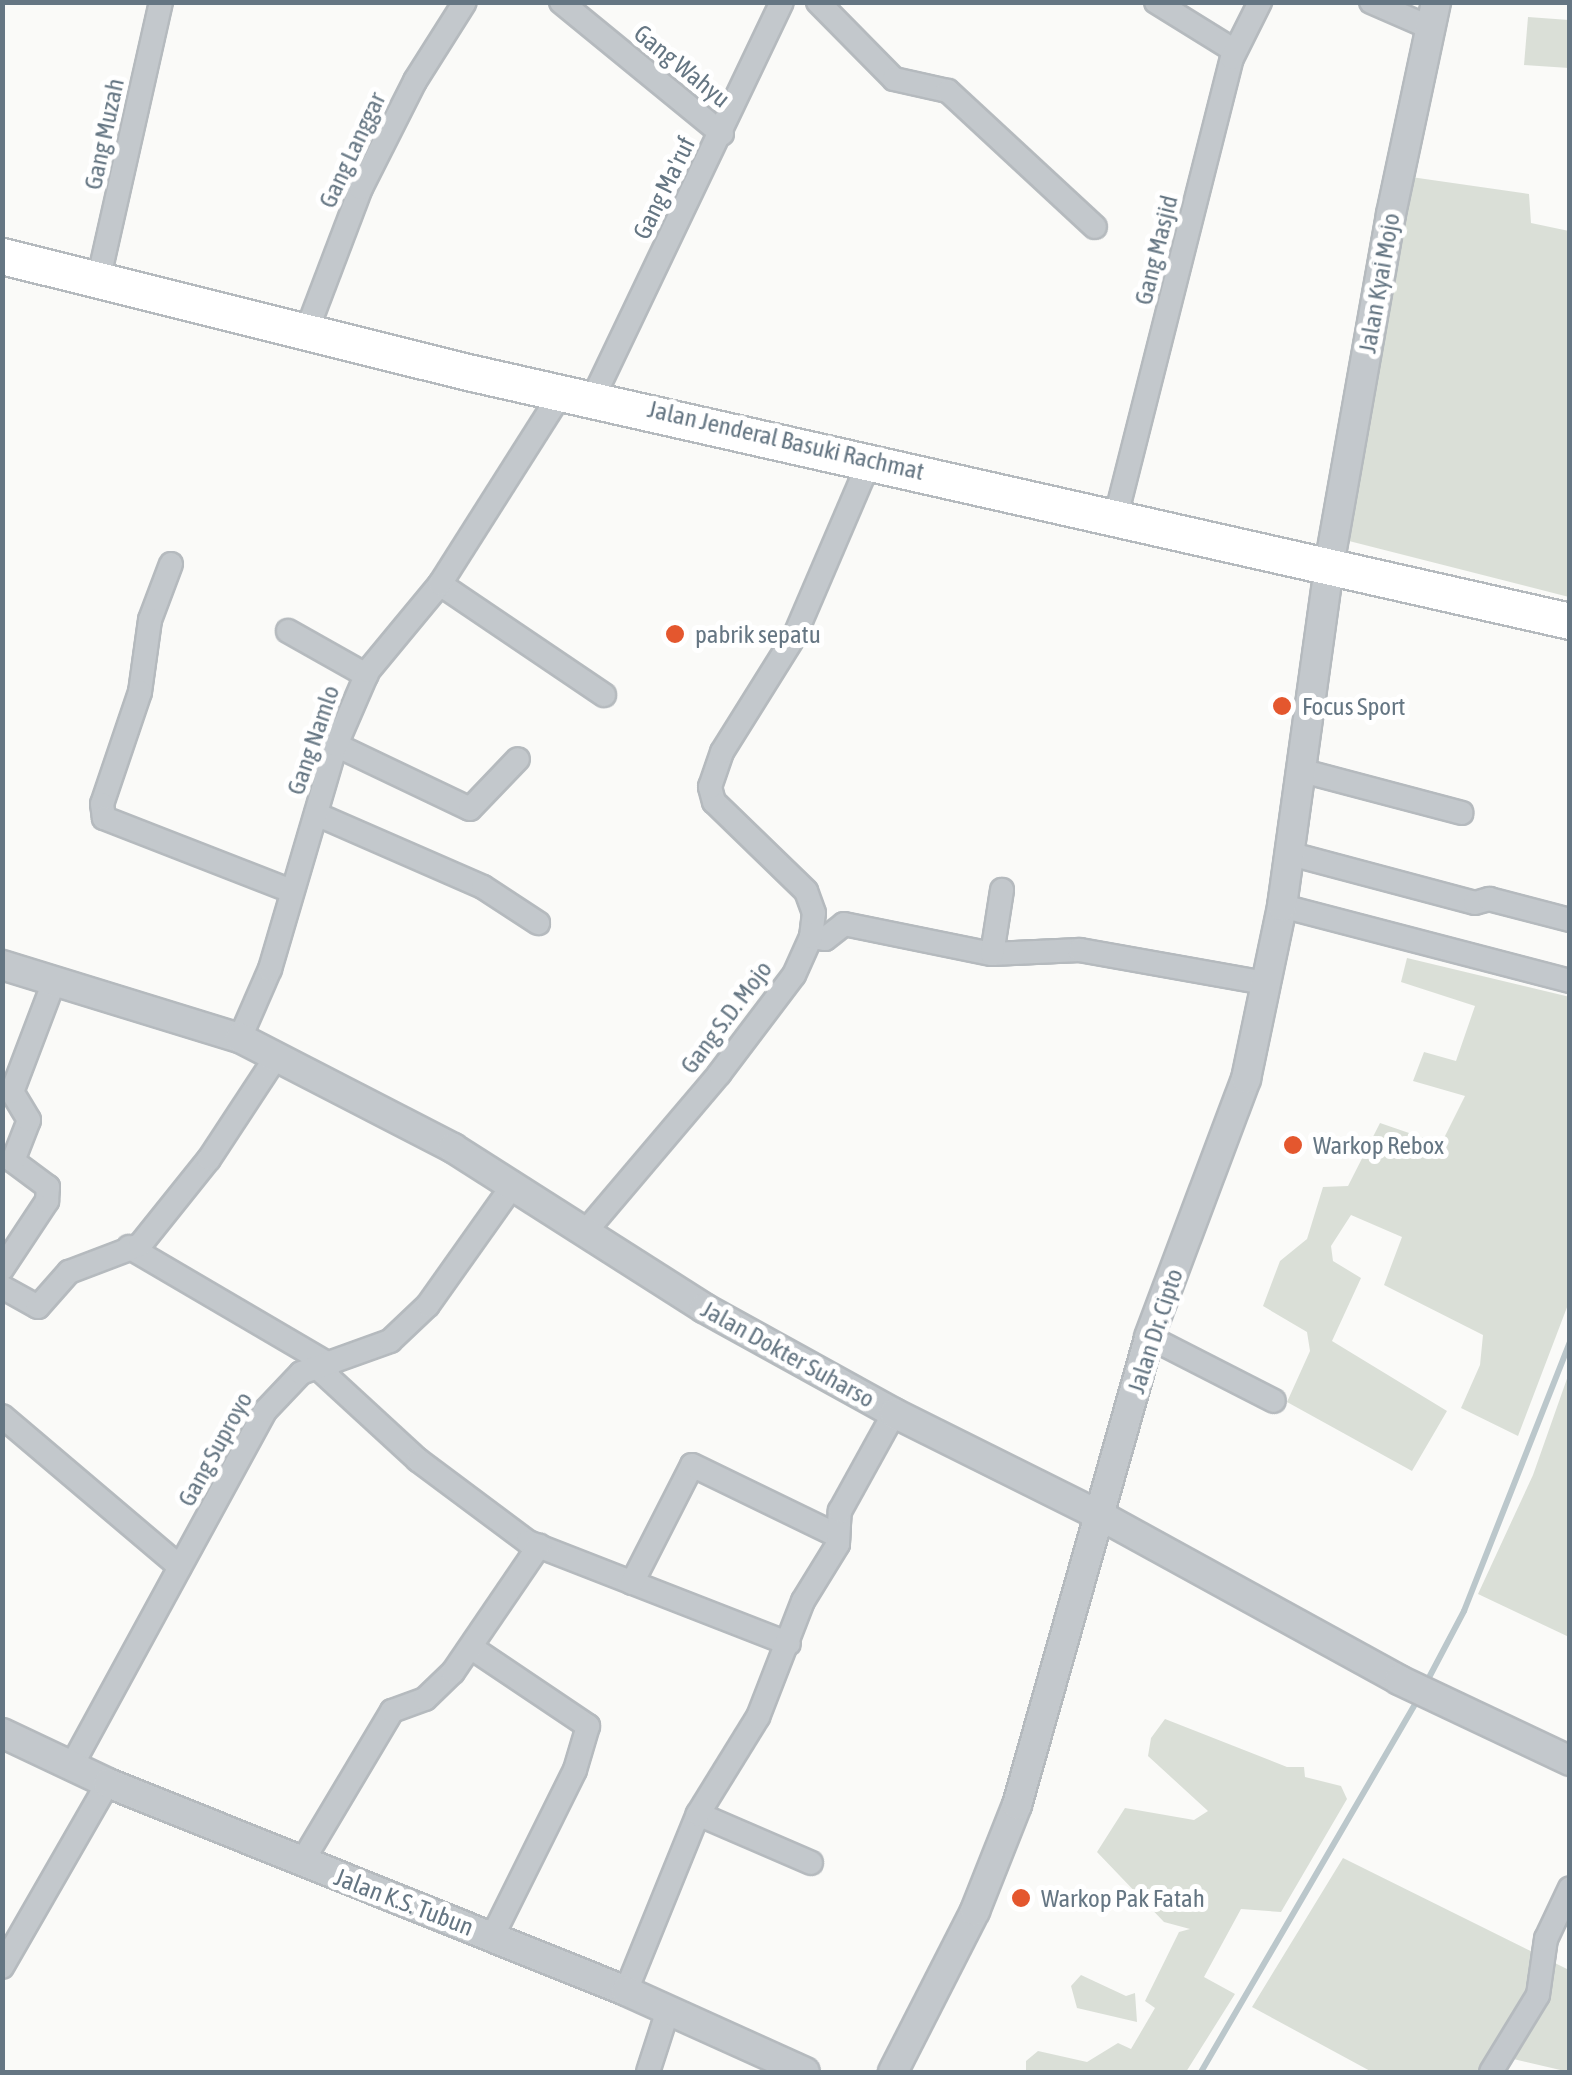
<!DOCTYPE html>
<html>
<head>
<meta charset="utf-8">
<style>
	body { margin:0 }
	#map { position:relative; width:1572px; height:2075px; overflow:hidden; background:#fafaf8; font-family:"Asap Condensed",sans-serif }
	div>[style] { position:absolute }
	.green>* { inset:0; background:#dadfd7 }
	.stream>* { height:6px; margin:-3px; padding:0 3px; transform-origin:3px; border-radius:3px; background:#bbc7cb }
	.roads { filter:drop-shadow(2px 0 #b5babe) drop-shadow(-2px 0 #b5babe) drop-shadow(0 2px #b5babe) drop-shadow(0 -2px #b5babe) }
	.minor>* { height:22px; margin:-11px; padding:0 11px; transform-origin:11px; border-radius:11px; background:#c3c8cc }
	.tertiary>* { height:28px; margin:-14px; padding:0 14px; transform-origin:14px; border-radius:14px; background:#c3c8cc }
	.primary>* { height:35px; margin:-17.5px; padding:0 17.5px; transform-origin:17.5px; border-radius:17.5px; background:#fff }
	.dots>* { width:28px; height:28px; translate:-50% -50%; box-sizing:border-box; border:5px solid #fff; border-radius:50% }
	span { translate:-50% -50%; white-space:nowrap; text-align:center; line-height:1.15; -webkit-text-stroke:10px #fff; paint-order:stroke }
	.street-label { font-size:25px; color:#657683 }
	.poi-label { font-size:25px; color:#657683 }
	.left { translate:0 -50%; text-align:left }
	.frame { position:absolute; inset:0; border:5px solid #657683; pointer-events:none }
</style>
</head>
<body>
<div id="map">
	<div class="green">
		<div style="clip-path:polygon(1528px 17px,1569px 20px,1569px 68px,1524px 65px)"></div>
		<div style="clip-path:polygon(1411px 177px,1529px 194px,1531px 223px,1569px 231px,1569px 597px,1349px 541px,1345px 527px)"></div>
		<div style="clip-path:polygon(1407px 958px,1570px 997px,1569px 1302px,1518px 1436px,1461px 1408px,1480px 1365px,1483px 1335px,1384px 1285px,1402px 1237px,1351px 1215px,1331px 1246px,1333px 1261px,1361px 1278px,1332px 1341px,1447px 1411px,1412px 1471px,1287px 1402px,1310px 1351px,1307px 1332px,1263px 1306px,1280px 1261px,1307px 1239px,1323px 1187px,1348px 1186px,1380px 1123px,1441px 1144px,1465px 1096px,1413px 1081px,1424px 1052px,1456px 1061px,1475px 1006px,1401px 982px)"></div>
		<div style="clip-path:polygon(1569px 1373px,1569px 1637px,1478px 1594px,1533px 1475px)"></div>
		<div style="clip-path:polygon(1165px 1719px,1287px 1767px,1304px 1767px,1305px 1777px,1341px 1786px,1347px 1799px,1281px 1912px,1241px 1909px,1204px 1977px,1235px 1994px,1186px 2072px,1026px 2072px,1026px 2061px,1038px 2051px,1087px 2062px,1118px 2043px,1131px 2049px,1155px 2008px,1145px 2001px,1179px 1932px,1190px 1929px,1164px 1922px,1097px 1852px,1125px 1808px,1194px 1820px,1208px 1811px,1148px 1756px,1151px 1738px)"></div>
		<div style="clip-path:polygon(1343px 1858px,1569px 1970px,1569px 2072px,1488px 2053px,1487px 2072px,1372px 2072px,1252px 2007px)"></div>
		<div style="clip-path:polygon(1081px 1975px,1126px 1996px,1135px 1993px,1137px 2022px,1077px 2008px,1071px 1986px)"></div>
	</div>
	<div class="stream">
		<div style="left:1424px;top:1687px;width:86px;rotate:-62.2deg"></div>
		<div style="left:1464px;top:1611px;width:289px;rotate:-68.5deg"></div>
		<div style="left:1201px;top:2072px;width:433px;rotate:-59.8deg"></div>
	</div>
	<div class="roads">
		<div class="minor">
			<div style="left:561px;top:2px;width:208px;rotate:39.3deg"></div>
			<div style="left:818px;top:2px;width:108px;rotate:45.4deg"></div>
			<div style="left:894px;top:79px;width:55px;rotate:12.5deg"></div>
			<div style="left:948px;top:91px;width:200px;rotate:42.8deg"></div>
			<div style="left:1156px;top:2px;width:93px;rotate:31.8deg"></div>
			<div style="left:1371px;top:2px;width:65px;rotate:23.4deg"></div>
			<div style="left:99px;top:277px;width:282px;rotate:-77.3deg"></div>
			<div style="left:307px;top:330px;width:152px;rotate:-69.2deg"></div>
			<div style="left:361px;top:188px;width:120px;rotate:-63.2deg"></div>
			<div style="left:415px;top:81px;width:93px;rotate:-57.7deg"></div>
			<div style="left:593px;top:398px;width:439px;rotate:-64.5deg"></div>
			<div style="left:1116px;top:516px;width:472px;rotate:-75.8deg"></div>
			<div style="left:1232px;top:58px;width:63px;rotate:-63.4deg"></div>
			<div style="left:171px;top:564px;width:60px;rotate:110.6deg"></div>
			<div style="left:150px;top:620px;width:73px;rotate:97.9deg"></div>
			<div style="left:140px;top:692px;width:118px;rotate:108.7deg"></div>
			<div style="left:102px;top:804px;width:14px;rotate:82deg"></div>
			<div style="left:104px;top:818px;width:201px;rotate:21.3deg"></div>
			<div style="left:440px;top:584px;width:198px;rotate:34.1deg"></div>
			<div style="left:288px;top:631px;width:90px;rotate:29.4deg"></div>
			<div style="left:336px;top:745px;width:148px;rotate:25.5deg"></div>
			<div style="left:470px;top:809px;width:69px;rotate:-46.2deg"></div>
			<div style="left:1303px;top:771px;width:164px;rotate:14.8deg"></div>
			<div style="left:316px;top:814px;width:182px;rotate:23.6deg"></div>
			<div style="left:483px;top:887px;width:66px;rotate:33.2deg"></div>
			<div style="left:1291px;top:854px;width:190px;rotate:14.9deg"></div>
			<div style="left:1475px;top:903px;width:15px;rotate:-16deg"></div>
			<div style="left:1489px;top:899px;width:84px;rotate:14.5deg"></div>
			<div style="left:1282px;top:906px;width:298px;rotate:14.6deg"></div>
			<div style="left:811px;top:937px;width:14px;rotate:8deg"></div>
			<div style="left:825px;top:939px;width:24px;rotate:-38deg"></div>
			<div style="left:844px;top:924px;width:151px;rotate:11.5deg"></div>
			<div style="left:992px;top:954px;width:88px;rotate:-2.6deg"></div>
			<div style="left:1080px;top:950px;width:189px;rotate:10.1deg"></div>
			<div style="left:992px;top:954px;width:65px;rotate:-81.1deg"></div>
			<div style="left:240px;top:1038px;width:75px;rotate:-66.5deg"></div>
			<div style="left:270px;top:969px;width:234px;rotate:-73.6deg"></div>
			<div style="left:336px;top:745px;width:81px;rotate:-66.6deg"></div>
			<div style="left:368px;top:671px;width:113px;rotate:-50.4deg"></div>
			<div style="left:440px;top:584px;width:230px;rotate:-57.6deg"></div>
			<div style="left:586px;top:1231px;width:206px;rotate:-49.7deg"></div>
			<div style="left:719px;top:1074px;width:124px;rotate:-52.9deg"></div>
			<div style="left:794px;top:975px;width:42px;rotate:-65.9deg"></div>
			<div style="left:811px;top:937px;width:24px;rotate:-83deg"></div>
			<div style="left:814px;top:913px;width:23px;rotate:-110deg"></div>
			<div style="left:806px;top:891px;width:128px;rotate:-135.9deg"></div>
			<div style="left:714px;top:802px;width:16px;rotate:-105deg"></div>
			<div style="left:710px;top:787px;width:37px;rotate:-71deg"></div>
			<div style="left:722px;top:752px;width:138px;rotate:-58deg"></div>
			<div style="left:795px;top:635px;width:193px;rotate:-66.8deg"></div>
			<div style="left:129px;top:1247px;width:233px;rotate:30.4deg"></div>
			<div style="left:2px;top:1269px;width:82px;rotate:-56.5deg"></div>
			<div style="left:47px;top:1201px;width:14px;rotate:-86deg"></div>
			<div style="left:48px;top:1187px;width:44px;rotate:-143.4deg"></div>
			<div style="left:13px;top:1161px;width:44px;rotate:-68.7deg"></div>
			<div style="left:29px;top:1120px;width:33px;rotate:-121deg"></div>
			<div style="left:12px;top:1092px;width:121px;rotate:-69.2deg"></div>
			<div style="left:2px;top:1287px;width:41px;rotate:29.1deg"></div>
			<div style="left:38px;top:1307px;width:47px;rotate:-48.5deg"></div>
			<div style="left:69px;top:1272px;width:76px;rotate:-20.8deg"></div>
			<div style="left:140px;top:1245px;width:110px;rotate:-51.3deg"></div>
			<div style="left:209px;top:1159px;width:118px;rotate:-56.7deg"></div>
			<div style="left:1149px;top:1337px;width:140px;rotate:27.1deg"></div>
			<div style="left:318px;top:1368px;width:136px;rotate:42.6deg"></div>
			<div style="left:418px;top:1460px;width:137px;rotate:36.7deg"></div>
			<div style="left:528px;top:1542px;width:280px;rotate:21.3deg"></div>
			<div style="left:2px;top:1416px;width:233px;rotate:40.3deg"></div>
			<div style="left:632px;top:1583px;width:132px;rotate:-63deg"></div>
			<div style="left:692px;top:1465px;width:162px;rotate:25.9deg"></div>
			<div style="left:472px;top:1648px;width:140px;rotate:33.9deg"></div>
			<div style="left:588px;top:1726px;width:46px;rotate:106.5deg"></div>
			<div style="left:575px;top:1770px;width:186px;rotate:116.4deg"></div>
			<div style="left:72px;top:1765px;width:403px;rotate:-61.4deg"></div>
			<div style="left:265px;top:1411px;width:52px;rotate:-46.5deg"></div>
			<div style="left:301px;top:1373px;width:95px;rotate:-19.8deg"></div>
			<div style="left:390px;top:1341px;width:52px;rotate:-43.5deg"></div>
			<div style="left:428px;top:1305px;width:147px;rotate:-54.7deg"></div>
			<div style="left:698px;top:1814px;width:123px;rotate:23.4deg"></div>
			<div style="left:302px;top:1862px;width:176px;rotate:-59.2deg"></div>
			<div style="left:392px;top:1711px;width:35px;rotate:-20deg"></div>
			<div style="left:425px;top:1699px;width:39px;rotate:-44deg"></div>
			<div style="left:453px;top:1672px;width:153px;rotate:-55.7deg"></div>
			<div style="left:2px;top:1967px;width:212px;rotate:-60.1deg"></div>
			<div style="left:626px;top:1991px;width:191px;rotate:-67.9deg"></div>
			<div style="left:698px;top:1814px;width:114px;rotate:-58.3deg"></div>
			<div style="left:758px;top:1717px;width:124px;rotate:-68.8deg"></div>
			<div style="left:803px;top:1601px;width:67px;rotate:-58.4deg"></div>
			<div style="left:838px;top:1544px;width:33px;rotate:-87deg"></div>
			<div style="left:840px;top:1511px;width:112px;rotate:-61.1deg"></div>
			<div style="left:648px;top:2072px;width:65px;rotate:-72.1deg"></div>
			<div style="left:1491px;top:2072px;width:90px;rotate:-58.6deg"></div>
			<div style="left:1538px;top:1995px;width:57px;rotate:-81.9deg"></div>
			<div style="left:1546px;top:1939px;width:56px;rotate:-64.8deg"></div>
		</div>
		<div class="tertiary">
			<div style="left:2px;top:965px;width:249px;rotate:17.1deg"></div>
			<div style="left:240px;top:1038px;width:240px;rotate:27.3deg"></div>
			<div style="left:453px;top:1148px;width:298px;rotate:32.5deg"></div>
			<div style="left:704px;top:1308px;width:217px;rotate:28.9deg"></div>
			<div style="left:894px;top:1413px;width:233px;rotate:26.5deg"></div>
			<div style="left:1103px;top:1517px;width:338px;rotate:28.8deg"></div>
			<div style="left:1399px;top:1680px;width:189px;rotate:25.3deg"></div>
			<div style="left:2px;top:1733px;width:117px;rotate:25.3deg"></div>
			<div style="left:108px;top:1783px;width:558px;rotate:21.88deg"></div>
			<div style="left:626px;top:1991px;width:196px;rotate:24.3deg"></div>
			<div style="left:893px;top:2072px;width:181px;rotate:-63deg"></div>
			<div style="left:975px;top:1911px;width:114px;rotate:-68.4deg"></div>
			<div style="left:1017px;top:1805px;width:486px;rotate:-74.2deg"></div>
			<div style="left:1149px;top:1337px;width:276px;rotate:-69.4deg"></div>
			<div style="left:1246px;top:1079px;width:177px;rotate:-78.2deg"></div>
			<div style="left:1282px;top:906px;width:343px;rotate:-82.1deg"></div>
			<div style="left:1329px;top:566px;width:357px;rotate:-80deg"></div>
			<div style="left:1391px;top:214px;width:217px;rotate:-78deg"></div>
		</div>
		<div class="primary">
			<div style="left:2px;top:256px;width:484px;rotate:14deg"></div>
			<div style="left:472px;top:373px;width:1126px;rotate:12.73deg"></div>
		</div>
	</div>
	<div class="dots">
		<div style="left:675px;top:634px;background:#e4572e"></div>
		<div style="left:1282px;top:706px;background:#e4572e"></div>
		<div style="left:1293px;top:1145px;background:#e4572e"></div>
		<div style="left:1021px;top:1898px;background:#e4572e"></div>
	</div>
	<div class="street-label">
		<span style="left:682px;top:66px;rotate:39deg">Gang Wahyu</span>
		<span style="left:104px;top:134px;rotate:-78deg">Gang Muzah</span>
		<span style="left:352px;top:150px;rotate:-65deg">Gang Langgar</span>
		<span style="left:664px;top:188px;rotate:-64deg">Gang Ma'ruf</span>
		<span style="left:1156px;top:250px;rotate:-76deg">Gang Masjid</span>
		<span style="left:1379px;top:283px;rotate:-80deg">Jalan Kyai Mojo</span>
		<span style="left:786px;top:440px;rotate:13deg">Jalan Jenderal Basuki Rachmat</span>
		<span style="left:313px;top:740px;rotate:-71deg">Gang Namlo</span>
		<span style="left:726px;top:1017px;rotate:-53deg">Gang S.D. Mojo</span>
		<span style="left:1155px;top:1331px;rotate:-72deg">Jalan Dr. Cipto</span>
		<span style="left:788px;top:1354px;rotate:29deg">Jalan Dokter Suharso</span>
		<span style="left:215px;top:1449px;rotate:-61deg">Gang Suproyo</span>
		<span style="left:404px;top:1902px;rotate:21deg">Jalan K.S. Tubun</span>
	</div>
	<div class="poi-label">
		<span class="left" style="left:695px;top:634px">pabrik sepatu</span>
		<span class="left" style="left:1302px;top:706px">Focus Sport</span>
		<span class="left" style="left:1313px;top:1145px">Warkop Rebox</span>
		<span class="left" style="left:1041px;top:1898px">Warkop Pak Fatah</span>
	</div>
	<div class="frame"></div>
</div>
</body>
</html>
